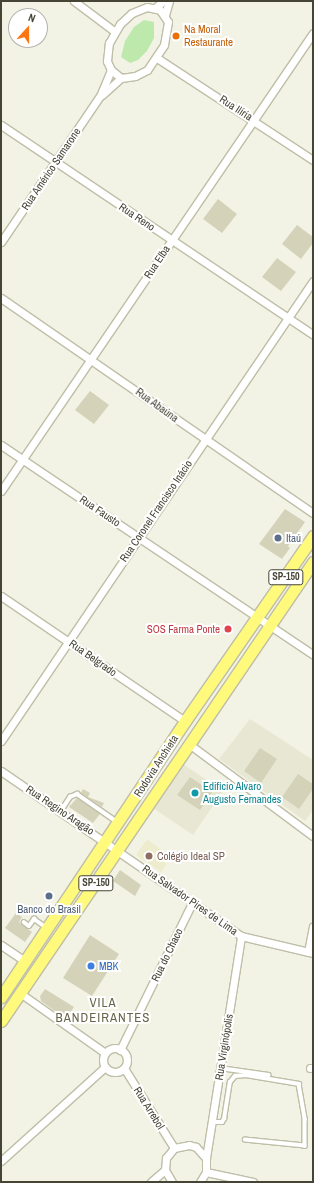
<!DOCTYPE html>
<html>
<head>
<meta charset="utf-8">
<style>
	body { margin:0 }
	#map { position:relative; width:314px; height:1183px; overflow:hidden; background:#f3f3e5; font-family:"Archivo Narrow",sans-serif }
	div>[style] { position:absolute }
	.residential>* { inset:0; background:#e7e7d3 }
	.education>* { inset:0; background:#ededce }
	.green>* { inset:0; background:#bde9ac }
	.building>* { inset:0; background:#d5d2ba }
	.roads { filter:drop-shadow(1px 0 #bfbea7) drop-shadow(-1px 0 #bfbea7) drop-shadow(0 1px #bfbea7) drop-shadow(0 -1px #bfbea7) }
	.service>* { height:3.5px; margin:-1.75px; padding:0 1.75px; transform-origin:1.75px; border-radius:1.75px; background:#fff }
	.minor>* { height:7px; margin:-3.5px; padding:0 3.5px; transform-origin:3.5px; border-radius:3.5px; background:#fff }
	.minor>.ring { margin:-3.5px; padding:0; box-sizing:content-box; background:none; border:7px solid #fff; border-radius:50% }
	.trunk>* { height:11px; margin:-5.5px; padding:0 5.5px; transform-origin:5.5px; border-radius:5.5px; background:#fffa7b }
	.dots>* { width:11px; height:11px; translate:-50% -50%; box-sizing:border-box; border:2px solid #fff; border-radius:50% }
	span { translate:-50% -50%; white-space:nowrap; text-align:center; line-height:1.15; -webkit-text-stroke:4px #fff; paint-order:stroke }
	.shield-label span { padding:1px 3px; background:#fff; border:1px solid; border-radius:3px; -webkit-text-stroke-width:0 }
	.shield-label { font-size:10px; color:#464434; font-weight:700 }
	.food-label { font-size:11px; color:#c56008 }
	.left { translate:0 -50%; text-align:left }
	.street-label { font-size:11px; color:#464434 }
	.service-label { font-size:11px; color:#4e5e75 }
	.health-label { font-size:11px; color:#be3a42 }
	.right { translate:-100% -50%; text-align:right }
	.culture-label { font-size:11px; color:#0d838f }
	.education-label { font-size:11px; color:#785e54 }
	.shop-label { font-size:11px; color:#366cbe }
	.quarter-label { font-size:13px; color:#69654b; letter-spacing:1px }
	.frame { position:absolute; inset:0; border:2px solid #464434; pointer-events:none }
	.north { position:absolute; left:8px; top:8px; width:40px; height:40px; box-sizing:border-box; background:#fff; border:1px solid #b5b4ae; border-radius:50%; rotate:21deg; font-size:11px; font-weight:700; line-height:16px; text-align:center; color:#464434 }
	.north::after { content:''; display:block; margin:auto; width:14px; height:18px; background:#ff7610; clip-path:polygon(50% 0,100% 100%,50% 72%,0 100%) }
</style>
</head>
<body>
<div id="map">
	<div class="residential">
		<div style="clip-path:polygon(250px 719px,313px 760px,313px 810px,305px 821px,219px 759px)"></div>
		<div style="clip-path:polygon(183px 764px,223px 791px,193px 835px,153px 808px)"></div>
	</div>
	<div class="education">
		<div style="clip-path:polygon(147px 839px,163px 851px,158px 858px,167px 864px,161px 872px,136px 855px)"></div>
	</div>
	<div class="green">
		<div style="clip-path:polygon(144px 20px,154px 22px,154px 38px,147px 51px,138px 60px,130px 63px,121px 57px,125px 41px,134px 27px)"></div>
	</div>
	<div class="building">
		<div style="clip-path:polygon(218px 199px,237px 214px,222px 233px,203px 219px)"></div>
		<div style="clip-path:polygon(297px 225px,313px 237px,313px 243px,301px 259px,282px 244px)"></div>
		<div style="clip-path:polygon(277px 258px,296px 272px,281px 291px,262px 277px)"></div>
		<div style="clip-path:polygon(90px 391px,109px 405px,94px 424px,75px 410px)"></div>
		<div style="clip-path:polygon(285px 509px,305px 522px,288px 546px,290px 548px,282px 559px,259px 544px)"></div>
		<div style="clip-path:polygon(260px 748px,277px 759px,261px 783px,244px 771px)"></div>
		<div style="clip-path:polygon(298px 774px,313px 784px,313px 789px,299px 809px,282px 797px)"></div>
		<div style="clip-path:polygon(190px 777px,212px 792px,200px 810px,177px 795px)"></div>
		<div style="clip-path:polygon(83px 789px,90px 793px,88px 797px,104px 803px,102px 807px,81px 793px)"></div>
		<div style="clip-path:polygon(77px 798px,100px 814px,93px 823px,69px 807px)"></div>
		<div style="clip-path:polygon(120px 870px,141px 885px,135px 896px,113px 881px)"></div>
		<div style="clip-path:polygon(16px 913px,22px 917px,19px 922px,32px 932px,25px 942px,5px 928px)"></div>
		<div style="clip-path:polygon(90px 935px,119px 954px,92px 996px,63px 978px)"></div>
		<div style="clip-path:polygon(45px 989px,74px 1007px,66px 1019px,41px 1001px,40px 996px)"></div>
	</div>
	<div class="roads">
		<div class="service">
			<div style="left:61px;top:811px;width:17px;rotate:-57deg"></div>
			<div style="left:70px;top:797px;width:8px;rotate:-23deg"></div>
			<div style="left:77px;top:794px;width:47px;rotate:34.7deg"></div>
			<div style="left:24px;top:922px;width:6px;rotate:39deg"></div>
			<div style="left:29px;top:926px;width:9px;rotate:-54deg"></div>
			<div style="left:34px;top:919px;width:14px;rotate:34deg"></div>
			<div style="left:220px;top:1068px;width:49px;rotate:8.1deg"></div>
			<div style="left:212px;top:1122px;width:10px"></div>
			<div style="left:222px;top:1122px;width:4px;rotate:-56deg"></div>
			<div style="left:224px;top:1119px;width:37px;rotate:-81deg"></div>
			<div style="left:230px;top:1082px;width:8px;rotate:-50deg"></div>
			<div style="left:235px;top:1076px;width:11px;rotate:-5deg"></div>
			<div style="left:246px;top:1075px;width:54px;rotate:9.6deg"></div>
			<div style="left:299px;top:1084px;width:36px;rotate:80deg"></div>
			<div style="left:305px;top:1119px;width:27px;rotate:90deg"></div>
			<div style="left:305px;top:1146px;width:60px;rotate:-174.3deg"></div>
		</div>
		<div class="minor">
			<div style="left:74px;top:1px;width:50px;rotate:36.9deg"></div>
			<div style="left:147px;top:7px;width:13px;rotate:13deg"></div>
			<div style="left:160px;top:10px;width:14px;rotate:56deg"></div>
			<div style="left:168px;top:22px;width:23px;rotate:100deg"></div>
			<div style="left:164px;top:45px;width:30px;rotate:124deg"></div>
			<div style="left:147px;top:70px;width:13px;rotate:153deg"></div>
			<div style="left:135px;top:76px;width:14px;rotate:172deg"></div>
			<div style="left:121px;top:78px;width:13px;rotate:-141deg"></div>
			<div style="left:111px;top:70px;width:10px;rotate:-114deg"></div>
			<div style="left:107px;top:61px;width:18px;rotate:-84deg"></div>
			<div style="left:109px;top:43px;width:22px;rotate:-60deg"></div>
			<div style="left:120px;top:24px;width:16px;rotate:-43deg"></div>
			<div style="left:132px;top:13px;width:16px;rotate:-22deg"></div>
			<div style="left:155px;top:8px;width:11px;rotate:-41deg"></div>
			<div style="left:165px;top:15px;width:15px;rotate:-74deg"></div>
			<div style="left:157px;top:58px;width:186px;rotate:33.2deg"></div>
			<div style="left:102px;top:95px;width:25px;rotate:-42deg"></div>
			<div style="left:1px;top:125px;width:376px;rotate:33.9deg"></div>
			<div style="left:1px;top:242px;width:176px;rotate:-55.9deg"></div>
			<div style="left:100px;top:96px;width:28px;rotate:-67deg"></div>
			<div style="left:1px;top:298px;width:379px;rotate:34.6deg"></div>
			<div style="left:1px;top:445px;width:376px;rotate:33.9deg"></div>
			<div style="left:1px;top:491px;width:554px;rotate:-55.74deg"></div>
			<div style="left:1px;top:596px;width:222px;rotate:34.2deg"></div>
			<div style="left:1px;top:741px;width:556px;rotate:-55.85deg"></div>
			<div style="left:189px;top:744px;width:154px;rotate:36.6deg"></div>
			<div style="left:1px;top:771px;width:291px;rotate:34.5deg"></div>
			<div style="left:241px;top:936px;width:74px;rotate:13.3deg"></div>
			<div style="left:1px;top:945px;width:30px;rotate:34deg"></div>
			<div style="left:308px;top:952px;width:26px;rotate:-79deg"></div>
			<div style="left:20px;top:993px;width:104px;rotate:35.2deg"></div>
			<div class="ring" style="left:103px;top:1048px;width:17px;height:17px"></div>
			<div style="left:120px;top:1050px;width:164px;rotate:-63.9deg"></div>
			<div style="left:124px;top:1068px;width:94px;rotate:58deg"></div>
			<div style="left:310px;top:1068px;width:3px"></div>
			<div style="left:206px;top:1158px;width:225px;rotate:-81deg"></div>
			<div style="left:1px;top:1161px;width:140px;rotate:-42.1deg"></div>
			<div style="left:206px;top:1172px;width:48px;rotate:12deg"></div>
			<div style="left:151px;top:1182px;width:18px;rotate:-41deg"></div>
			<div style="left:172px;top:1182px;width:14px;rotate:-120deg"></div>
			<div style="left:165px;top:1170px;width:12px;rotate:-85deg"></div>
			<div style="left:166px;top:1158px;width:13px;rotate:-51deg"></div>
			<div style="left:174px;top:1148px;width:15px;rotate:-11deg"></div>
			<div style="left:189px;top:1145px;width:7px;rotate:16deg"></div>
			<div style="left:196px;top:1147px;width:15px;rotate:48deg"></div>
			<div style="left:206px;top:1158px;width:14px;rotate:90deg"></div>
			<div style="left:206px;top:1172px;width:12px;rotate:121deg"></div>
		</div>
		<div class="trunk">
			<div style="left:1px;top:997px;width:332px;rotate:-56.3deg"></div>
			<div style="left:185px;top:721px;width:225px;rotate:-55.3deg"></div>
			<div style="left:1px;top:1021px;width:555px;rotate:-55.79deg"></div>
		</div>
	</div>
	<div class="dots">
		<div style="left:176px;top:36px;background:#e8710a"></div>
		<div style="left:278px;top:538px;background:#5c6f8a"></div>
		<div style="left:228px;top:629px;background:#e0444e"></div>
		<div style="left:195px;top:793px;background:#0f9aa8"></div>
		<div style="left:149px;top:856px;background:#8d6e63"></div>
		<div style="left:49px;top:896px;background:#5c6f8a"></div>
		<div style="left:91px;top:966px;background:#3f7fe0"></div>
	</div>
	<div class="shield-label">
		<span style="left:286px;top:577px">SP-150</span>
		<span style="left:96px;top:883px">SP-150</span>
	</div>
	<div class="food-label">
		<span class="left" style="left:184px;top:36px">Na Moral<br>Restaurante</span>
	</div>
	<div class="street-label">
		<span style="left:236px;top:108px;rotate:33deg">Rua Ilíria</span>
		<span style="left:51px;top:169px;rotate:-56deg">Rua Américo Samarone</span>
		<span style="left:137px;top:217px;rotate:34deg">Rua Reno</span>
		<span style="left:157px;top:262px;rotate:-56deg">Rua Elba</span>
		<span style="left:157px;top:405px;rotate:36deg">Rua Abaúna</span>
		<span style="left:100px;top:511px;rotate:34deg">Rua Fausto</span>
		<span style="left:156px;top:511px;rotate:-56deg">Rua Coronel Francisco Inácio</span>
		<span style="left:93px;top:658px;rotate:35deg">Rua Belgrado</span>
		<span style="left:156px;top:766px;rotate:-57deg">Rodovia Anchieta</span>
		<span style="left:60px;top:810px;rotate:34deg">Rua Regino Aragão</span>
		<span style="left:190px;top:900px;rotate:35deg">Rua Salvador Pires de Lima</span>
		<span style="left:167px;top:955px;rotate:-64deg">Rua do Chaco</span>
		<span style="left:224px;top:1047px;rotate:-81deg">Rua Virginópolis</span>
		<span style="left:149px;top:1108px;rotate:58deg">Rua Arrebol</span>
	</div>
	<div class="service-label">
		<span class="left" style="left:286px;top:538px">Itaú</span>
		<span style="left:49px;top:909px">Banco do Brasil</span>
	</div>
	<div class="health-label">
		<span class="right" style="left:220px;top:629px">SOS Farma Ponte</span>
	</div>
	<div class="culture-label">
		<span class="left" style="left:203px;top:793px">Edificio Alvaro<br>Augusto Fernandes</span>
	</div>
	<div class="education-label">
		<span class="left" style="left:157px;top:856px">Colégio Ideal SP</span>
	</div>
	<div class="shop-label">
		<span class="left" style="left:99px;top:966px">MBK</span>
	</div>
	<div class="quarter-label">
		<span style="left:103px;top:1011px">VILA<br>BANDEIRANTES</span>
	</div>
	<div class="frame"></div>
	<div class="north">N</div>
</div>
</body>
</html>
